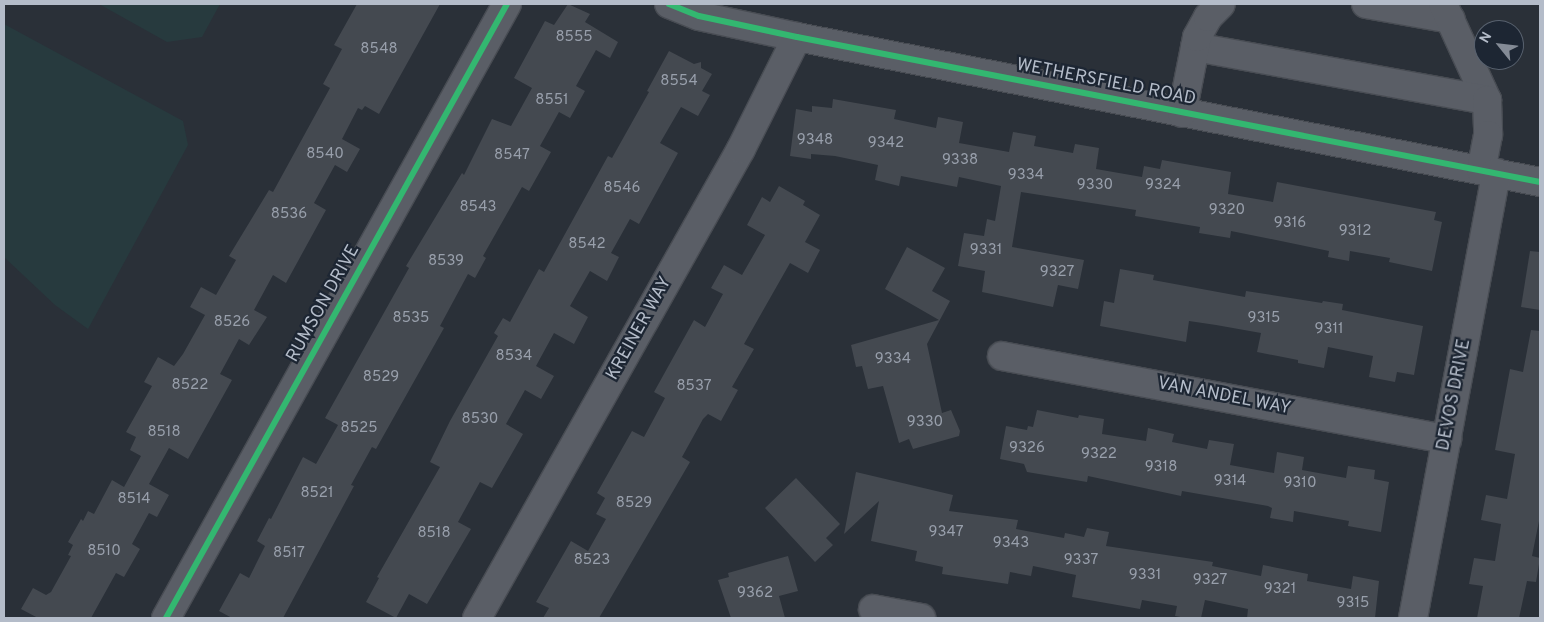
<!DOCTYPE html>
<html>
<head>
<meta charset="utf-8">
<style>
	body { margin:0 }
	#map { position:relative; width:1544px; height:622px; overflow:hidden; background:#2a3038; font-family:Overpass,sans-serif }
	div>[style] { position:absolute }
	.green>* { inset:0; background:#273a3e }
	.building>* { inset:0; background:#444950 }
	.roads { filter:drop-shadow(1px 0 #484c53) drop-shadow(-1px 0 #484c53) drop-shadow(0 1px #484c53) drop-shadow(0 -1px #484c53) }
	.minor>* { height:28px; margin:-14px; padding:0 14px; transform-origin:14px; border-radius:14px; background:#5a5e66 }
	.cycleway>* { height:6px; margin:-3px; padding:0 3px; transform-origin:3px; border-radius:3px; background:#33b770 }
	span { translate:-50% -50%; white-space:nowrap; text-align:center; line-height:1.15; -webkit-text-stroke:4.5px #1d2633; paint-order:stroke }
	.number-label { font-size:15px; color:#989fab }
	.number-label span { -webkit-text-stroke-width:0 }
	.street-label { font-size:18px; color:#b4bcc9 }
	.frame { position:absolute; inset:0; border:5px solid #b4bcc9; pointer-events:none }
	.north { position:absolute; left:1474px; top:20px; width:50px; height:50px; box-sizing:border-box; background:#1d2633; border:1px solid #59626f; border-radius:50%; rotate:299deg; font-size:14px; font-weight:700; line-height:20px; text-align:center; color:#b4bcc9 }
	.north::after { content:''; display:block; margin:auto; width:18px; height:22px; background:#848b96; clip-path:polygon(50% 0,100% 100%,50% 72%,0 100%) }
</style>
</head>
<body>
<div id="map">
	<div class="green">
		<div style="clip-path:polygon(99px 4px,220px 4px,202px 37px,167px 42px)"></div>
		<div style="clip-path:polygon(4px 24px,183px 121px,188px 145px,88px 329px,55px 305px,4px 257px)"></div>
	</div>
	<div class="building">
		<div style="clip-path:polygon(357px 4px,440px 4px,379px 114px,365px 106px,362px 110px,358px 108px,342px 139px,360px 149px,347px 172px,335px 165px,314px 203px,326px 210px,286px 283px,273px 275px,254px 310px,267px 317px,249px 345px,239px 339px,220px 374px,232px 380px,188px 459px,169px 448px,149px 484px,169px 495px,157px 517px,149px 513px,132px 544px,140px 549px,124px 577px,116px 573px,91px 618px,38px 618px,21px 609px,33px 588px,46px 595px,51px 592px,71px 556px,68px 555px,73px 545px,68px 542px,81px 519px,83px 521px,88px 511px,94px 514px,112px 480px,124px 487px,141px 456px,130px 450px,136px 437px,126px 432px,152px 386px,144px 382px,158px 357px,174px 366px,183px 354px,205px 315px,190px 307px,201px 287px,216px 295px,236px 260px,229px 256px,269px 190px,273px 192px,330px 88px,323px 84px,342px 49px,334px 45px)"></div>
		<div style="clip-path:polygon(568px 4px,590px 14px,585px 22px,618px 42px,610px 58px,596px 50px,576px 86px,585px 91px,570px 118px,559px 112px,540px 146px,551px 152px,529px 191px,522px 187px,483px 256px,486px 258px,475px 278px,468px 274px,440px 326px,444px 328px,376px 449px,372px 447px,351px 485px,354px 486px,283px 618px,232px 618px,219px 611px,240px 573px,249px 578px,265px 546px,257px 541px,269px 518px,271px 519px,303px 457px,316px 464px,338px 425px,325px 418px,409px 268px,406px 266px,462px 173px,464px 175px,492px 119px,511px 126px,532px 88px,514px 78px,545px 21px,554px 25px)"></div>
		<div style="clip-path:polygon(669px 51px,694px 64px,701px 62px,701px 68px,712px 74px,702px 91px,710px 95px,698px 116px,681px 107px,660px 143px,678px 153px,639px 224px,630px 219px,611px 253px,619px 257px,607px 281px,590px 271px,570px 306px,588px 317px,574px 344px,554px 333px,536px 366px,554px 376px,541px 399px,525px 390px,506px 424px,523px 434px,492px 488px,480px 482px,458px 522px,471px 529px,427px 604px,409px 594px,396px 618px,366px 602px,379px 578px,377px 577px,440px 467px,430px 462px,450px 421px,498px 336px,494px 333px,503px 318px,510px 322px,539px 269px,544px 272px,608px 156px,612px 158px,649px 92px,647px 91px)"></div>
		<div style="clip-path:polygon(833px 99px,896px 110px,894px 119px,936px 128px,938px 117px,963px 122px,959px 143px,1009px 152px,1013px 132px,1036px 136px,1034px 146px,1073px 153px,1075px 144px,1099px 148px,1096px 169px,1142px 177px,1144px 166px,1160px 169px,1162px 160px,1231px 172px,1228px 194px,1273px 202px,1277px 182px,1436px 212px,1434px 220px,1442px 222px,1432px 271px,1389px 262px,1390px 258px,1350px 251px,1349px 261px,1328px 257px,1329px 251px,1276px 240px,1231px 231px,1230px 238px,1199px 233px,1200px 227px,1135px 216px,1136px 210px,1021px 192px,1012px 247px,1084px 260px,1078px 289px,1058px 285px,1053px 307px,982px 292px,985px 271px,958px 266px,964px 233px,984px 236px,987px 219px,995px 221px,1001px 186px,959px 177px,957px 187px,901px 176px,899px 186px,875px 180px,878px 165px,835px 156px,811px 154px,811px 159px,790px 156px,796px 109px,812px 112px,812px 106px,832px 108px)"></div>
		<div style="clip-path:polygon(779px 186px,805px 201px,803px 205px,820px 215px,805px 242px,820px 250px,808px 273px,790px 263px,744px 344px,754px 349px,732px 387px,738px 390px,721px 421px,708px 414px,703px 419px,682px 457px,690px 462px,599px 618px,543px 618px,549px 608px,536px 602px,571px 541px,588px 551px,606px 519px,596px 514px,605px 498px,597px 493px,632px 431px,644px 437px,665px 398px,654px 392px,694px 320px,705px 327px,723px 294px,711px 288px,724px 265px,742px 275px,765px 235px,747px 225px,762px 197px,770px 202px)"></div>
		<div style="clip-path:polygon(907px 247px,945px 268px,932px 291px,950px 301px,927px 344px,942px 413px,951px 410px,960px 431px,959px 436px,913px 449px,909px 439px,899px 443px,883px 386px,868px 389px,862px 366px,856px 367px,851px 345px,939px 320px,885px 289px)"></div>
		<div style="clip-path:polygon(1530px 251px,1540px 252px,1540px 310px,1521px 307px)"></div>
		<div style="clip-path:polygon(1120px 269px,1154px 275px,1153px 280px,1245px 297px,1246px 291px,1322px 303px,1323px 301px,1343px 304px,1342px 310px,1423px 326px,1414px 375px,1397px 372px,1395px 382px,1369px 377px,1373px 356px,1328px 347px,1324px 368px,1298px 363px,1298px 360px,1257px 352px,1261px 333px,1216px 325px,1189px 321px,1186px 342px,1100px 326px,1104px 301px,1114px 303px)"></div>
		<div style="clip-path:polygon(1531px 330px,1540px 331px,1540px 516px,1532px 556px,1540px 558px,1536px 582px,1527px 581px,1519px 618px,1477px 618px,1483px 586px,1469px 584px,1474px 558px,1495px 561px,1501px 524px,1481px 520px,1486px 495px,1507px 499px,1515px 454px,1495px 450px,1510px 369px,1523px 372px)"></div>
		<div style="clip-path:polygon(1037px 410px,1078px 418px,1079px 415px,1104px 419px,1102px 434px,1146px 441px,1148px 428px,1174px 434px,1172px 442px,1207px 449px,1209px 440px,1234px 444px,1230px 465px,1274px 473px,1277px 452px,1304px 457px,1302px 470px,1346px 478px,1348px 466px,1375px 470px,1374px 479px,1389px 482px,1381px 532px,1348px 526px,1349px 521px,1294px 511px,1293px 522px,1270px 518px,1272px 508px,1268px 506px,1182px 491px,1181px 496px,1088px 476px,1087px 482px,1027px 472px,1024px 464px,1000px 459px,1006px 426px,1027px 430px,1028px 426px,1033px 427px)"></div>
		<div style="clip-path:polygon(856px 472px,953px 495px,949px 511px,1018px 520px,1016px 529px,1064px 538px,1065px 533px,1084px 537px,1087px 528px,1109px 532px,1106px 546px,1213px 562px,1212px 566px,1261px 576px,1263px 565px,1308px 574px,1307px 581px,1351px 589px,1353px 576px,1379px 581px,1375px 618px,1247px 618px,1248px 609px,1205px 600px,1201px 618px,1186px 618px,1175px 616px,1177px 606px,1142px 600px,1140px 609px,1072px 597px,1076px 575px,1033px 566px,1031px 576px,1010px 572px,1008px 584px,942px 574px,943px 567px,915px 561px,917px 551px,871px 541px,879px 501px,844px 534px)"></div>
		<div style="clip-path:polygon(796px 478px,840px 524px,826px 538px,833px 545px,815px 562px,765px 508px)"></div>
		<div style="clip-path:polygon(788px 556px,798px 591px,779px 596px,785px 618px,731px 618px,718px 580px,729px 577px,728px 573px)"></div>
	</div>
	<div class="roads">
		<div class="minor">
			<div style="left:669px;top:4px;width:32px;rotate:22deg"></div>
			<div style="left:699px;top:16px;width:100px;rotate:12.1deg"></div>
			<div style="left:797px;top:37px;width:757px;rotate:11.04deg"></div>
			<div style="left:1366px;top:4px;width:86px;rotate:10deg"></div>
			<div style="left:1443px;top:4px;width:106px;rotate:65.4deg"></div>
			<div style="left:1195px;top:47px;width:297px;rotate:10.3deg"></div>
			<div style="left:1487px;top:100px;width:35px;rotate:88deg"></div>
			<div style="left:1488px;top:135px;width:36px;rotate:101deg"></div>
			<div style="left:1182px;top:113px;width:77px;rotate:-78.8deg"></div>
			<div style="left:1197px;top:37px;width:23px;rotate:-61deg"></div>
			<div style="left:1208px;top:17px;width:18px;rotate:-45deg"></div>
			<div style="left:1002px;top:356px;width:453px;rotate:10.6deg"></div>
			<div style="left:873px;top:609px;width:49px;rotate:10.6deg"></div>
			<div style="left:166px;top:618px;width:702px;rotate:-60.95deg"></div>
			<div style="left:477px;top:618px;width:538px;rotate:-60.62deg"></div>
			<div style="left:741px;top:149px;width:125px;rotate:-63.4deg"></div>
			<div style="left:1413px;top:618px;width:453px;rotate:-79.4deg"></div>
		</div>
	</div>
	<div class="cycleway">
		<div style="left:669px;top:4px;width:32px;rotate:22deg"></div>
		<div style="left:699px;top:16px;width:100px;rotate:12.1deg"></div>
		<div style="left:797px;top:37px;width:757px;rotate:11.04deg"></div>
		<div style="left:166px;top:618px;width:702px;rotate:-60.95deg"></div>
	</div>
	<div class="number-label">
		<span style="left:574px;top:38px">8555</span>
		<span style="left:379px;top:50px">8548</span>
		<span style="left:679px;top:82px">8554</span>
		<span style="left:552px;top:101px">8551</span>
		<span style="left:815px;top:141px">9348</span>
		<span style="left:886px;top:144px">9342</span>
		<span style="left:325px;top:155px">8540</span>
		<span style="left:512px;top:156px">8547</span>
		<span style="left:960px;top:161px">9338</span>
		<span style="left:1026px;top:176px">9334</span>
		<span style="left:1095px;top:186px">9330</span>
		<span style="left:1163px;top:186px">9324</span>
		<span style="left:622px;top:189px">8546</span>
		<span style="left:478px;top:208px">8543</span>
		<span style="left:1227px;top:211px">9320</span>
		<span style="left:289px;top:215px">8536</span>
		<span style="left:1290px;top:224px">9316</span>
		<span style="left:1355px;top:232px">9312</span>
		<span style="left:587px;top:245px">8542</span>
		<span style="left:986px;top:251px">9331</span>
		<span style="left:446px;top:262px">8539</span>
		<span style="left:1057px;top:273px">9327</span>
		<span style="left:411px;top:319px">8535</span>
		<span style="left:1264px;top:319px">9315</span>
		<span style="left:232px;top:323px">8526</span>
		<span style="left:1329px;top:330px">9311</span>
		<span style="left:514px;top:357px">8534</span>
		<span style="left:893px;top:360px">9334</span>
		<span style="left:381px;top:378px">8529</span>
		<span style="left:190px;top:386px">8522</span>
		<span style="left:694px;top:387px">8537</span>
		<span style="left:480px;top:420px">8530</span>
		<span style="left:925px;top:423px">9330</span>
		<span style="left:359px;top:429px">8525</span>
		<span style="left:164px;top:433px">8518</span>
		<span style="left:1027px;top:449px">9326</span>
		<span style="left:1099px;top:455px">9322</span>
		<span style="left:1161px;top:468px">9318</span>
		<span style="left:1230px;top:482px">9314</span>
		<span style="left:1300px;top:484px">9310</span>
		<span style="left:317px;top:494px">8521</span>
		<span style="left:134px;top:500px">8514</span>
		<span style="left:634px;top:504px">8529</span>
		<span style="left:946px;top:533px">9347</span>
		<span style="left:434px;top:534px">8518</span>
		<span style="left:1011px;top:544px">9343</span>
		<span style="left:104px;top:552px">8510</span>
		<span style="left:289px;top:554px">8517</span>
		<span style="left:592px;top:561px">8523</span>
		<span style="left:1081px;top:561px">9337</span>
		<span style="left:1145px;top:576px">9331</span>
		<span style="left:1210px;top:581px">9327</span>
		<span style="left:1280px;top:590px">9321</span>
		<span style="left:755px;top:594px">9362</span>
		<span style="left:1353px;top:604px">9315</span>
	</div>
	<div class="street-label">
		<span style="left:1106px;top:83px;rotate:11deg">WETHERSFIELD ROAD</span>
		<span style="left:324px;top:304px;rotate:-61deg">RUMSON DRIVE</span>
		<span style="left:640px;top:329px;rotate:-61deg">KREINER WAY</span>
		<span style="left:1455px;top:395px;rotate:-79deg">DEVOS DRIVE</span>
		<span style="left:1224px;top:397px;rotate:11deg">VAN ANDEL WAY</span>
	</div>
	<div class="frame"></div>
	<div class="north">N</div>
</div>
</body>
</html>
